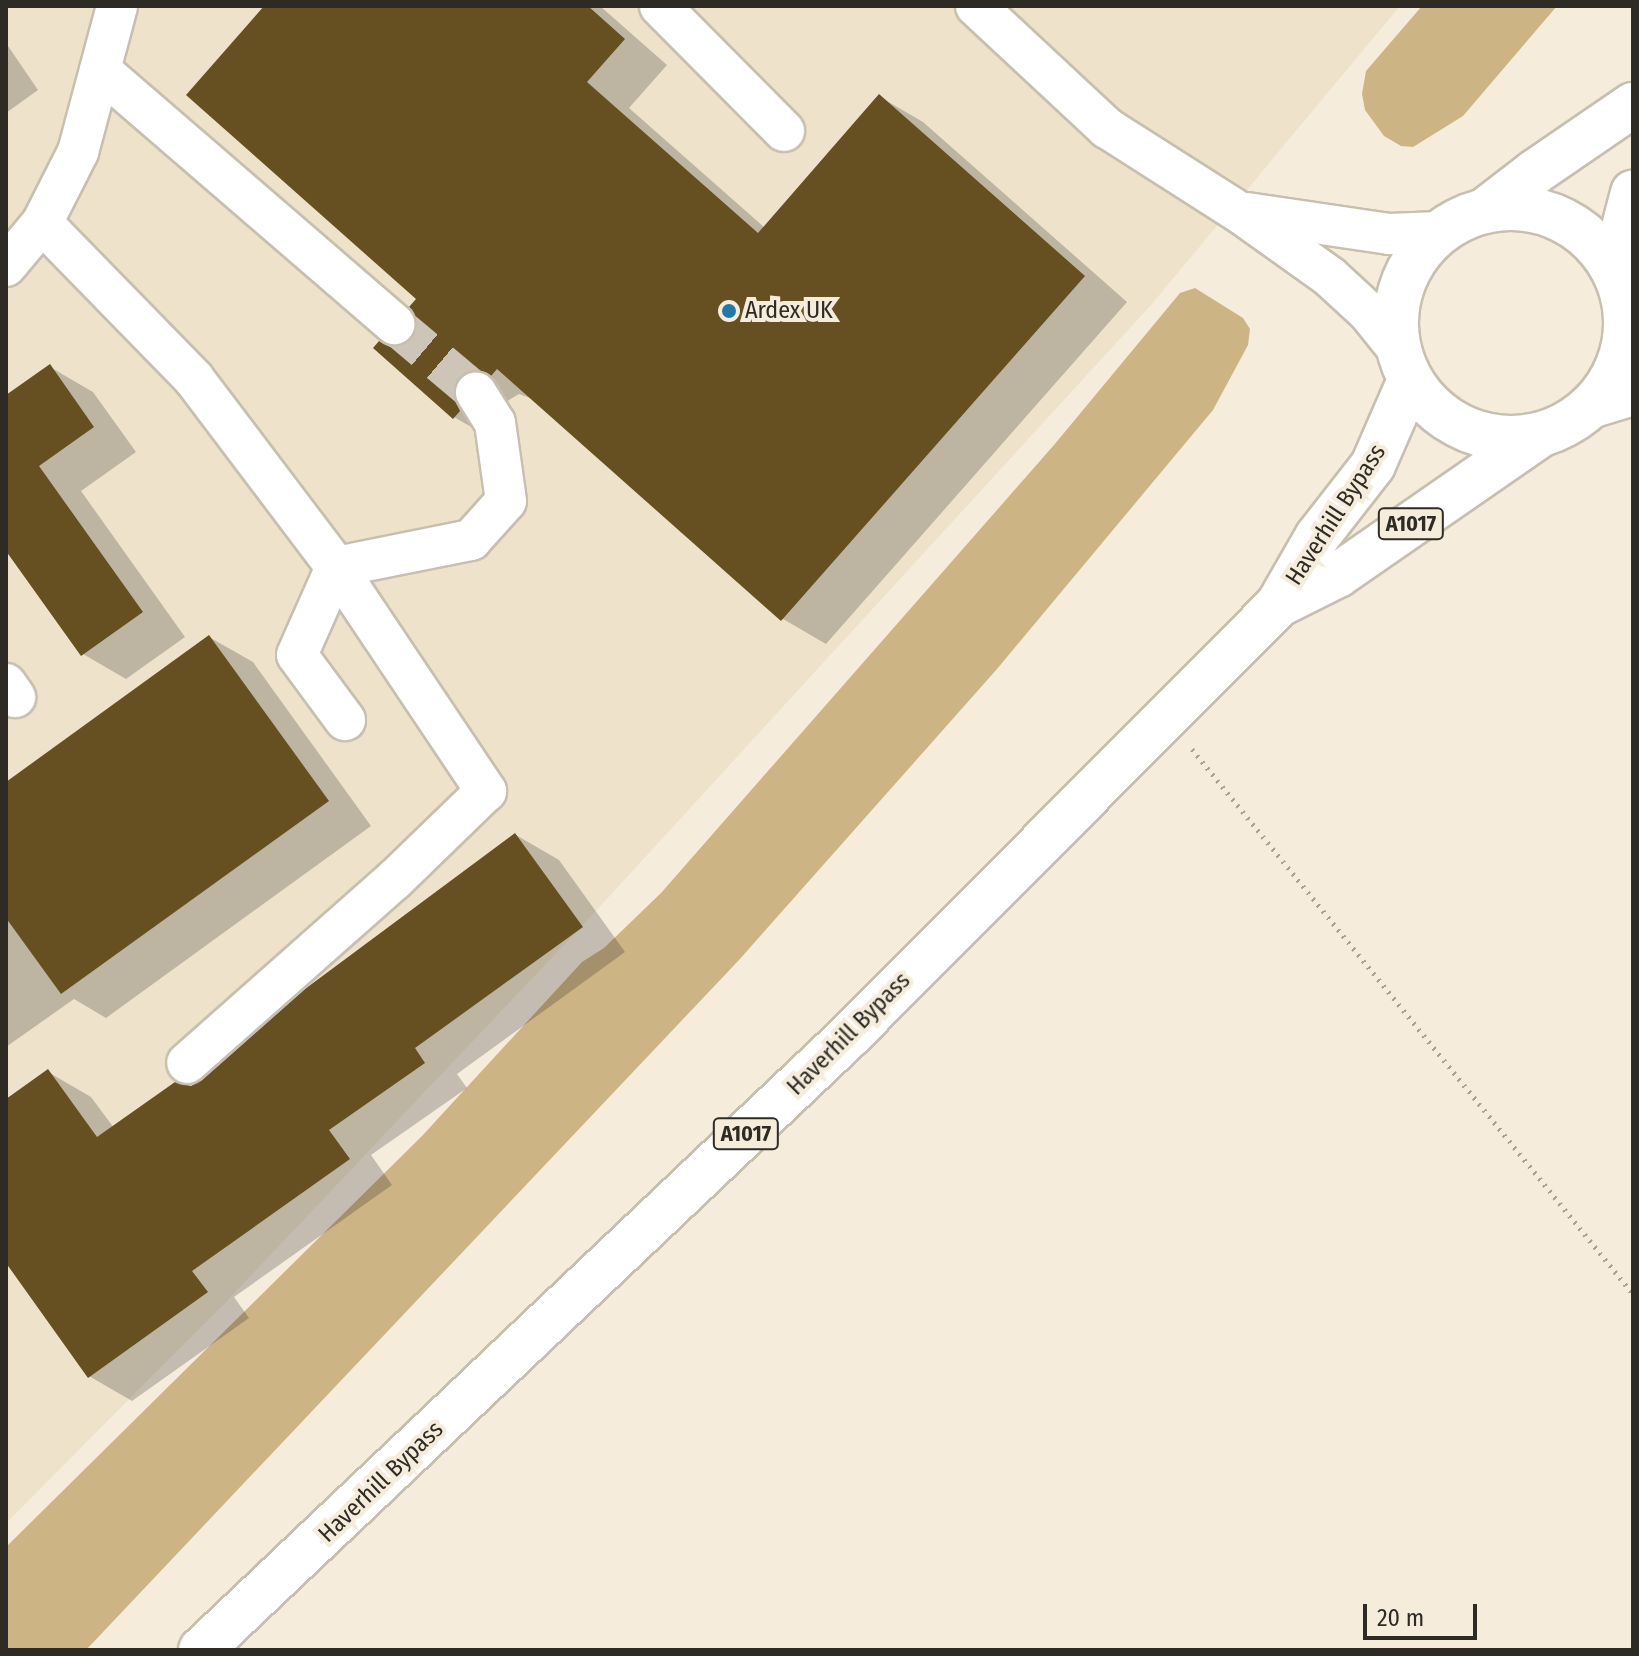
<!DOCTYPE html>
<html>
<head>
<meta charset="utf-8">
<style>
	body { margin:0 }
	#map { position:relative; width:1639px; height:1656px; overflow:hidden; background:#f5ecdc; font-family:"Fira Sans Condensed",sans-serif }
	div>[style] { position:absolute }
	.built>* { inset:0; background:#eee2cb }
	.forest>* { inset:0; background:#cdb485 }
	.shadow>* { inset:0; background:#0003 }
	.building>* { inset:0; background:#665022 }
	.minor-tunnel>* { height:40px; margin-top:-20px; transform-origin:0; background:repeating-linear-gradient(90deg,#cdc5b7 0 40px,transparent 0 60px) }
	.path>* { height:5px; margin-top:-2.5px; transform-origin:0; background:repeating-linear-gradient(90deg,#a8a195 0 2px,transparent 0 8px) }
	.roads { filter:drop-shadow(2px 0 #c7bfaf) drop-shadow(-2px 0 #c7bfaf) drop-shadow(0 2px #c7bfaf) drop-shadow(0 -2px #c7bfaf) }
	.minor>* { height:40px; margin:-20px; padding:0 20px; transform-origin:20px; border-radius:20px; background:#fff }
	.major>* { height:44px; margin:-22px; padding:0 22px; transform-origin:22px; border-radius:22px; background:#fff }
	.major>.ring { margin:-22px; padding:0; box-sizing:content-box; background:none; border:44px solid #fff; border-radius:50% }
	.dots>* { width:22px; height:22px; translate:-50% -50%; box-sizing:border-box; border:4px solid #f5ecdc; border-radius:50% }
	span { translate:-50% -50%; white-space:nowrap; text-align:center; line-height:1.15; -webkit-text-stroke:8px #f5ecdc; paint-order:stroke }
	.shield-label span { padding:2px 6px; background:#f5ecdc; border:2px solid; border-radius:6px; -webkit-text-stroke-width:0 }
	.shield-label { font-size:22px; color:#2e2b25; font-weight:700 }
	.poi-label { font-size:24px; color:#2e2b25 }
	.left { translate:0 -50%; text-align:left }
	.street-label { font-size:24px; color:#2e2b25 }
	.frame { position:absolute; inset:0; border:8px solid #2e2b25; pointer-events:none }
	.scale { position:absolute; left:1363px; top:1604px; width:114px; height:36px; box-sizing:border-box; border:4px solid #2e2b25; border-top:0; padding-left:10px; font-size:24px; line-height:28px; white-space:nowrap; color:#2e2b25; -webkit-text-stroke:6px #f5ecdc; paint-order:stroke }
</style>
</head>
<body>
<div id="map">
	<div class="built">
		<div style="clip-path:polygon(6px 6px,1400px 6px,1151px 305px,594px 913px,224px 1304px,6px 1523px)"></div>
	</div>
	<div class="forest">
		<div style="clip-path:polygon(1422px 6px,1557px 6px,1463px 116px,1413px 147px,1401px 146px,1384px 136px,1365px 110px,1362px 94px,1366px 71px)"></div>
		<div style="clip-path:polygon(1195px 288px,1243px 318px,1250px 329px,1248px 345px,1213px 410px,997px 669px,739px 960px,86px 1650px,6px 1650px,6px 1547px,422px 1136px,582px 962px,604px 948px,661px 893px,1054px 445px,1180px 293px)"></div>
	</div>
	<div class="shadow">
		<div style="clip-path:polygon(267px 6px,600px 6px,667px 65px,629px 108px,765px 228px,880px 97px,923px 122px,1127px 302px,826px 644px,783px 619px,533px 399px,519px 394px,499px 406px,497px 442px,454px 417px,390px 349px,412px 341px,419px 328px,419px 298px)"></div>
		<div style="clip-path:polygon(6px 43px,38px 90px,6px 113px)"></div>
		<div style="clip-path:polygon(50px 367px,93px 392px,136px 452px,81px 491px,185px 637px,126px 679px,83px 654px,6px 547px,6px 398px)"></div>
		<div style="clip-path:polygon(209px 637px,253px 662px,371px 826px,106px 1018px,74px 999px,6px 1047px,6px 784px)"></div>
		<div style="clip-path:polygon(516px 835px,559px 860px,625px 952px,457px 1074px,467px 1088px,371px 1155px,392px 1185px,234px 1297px,249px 1318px,132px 1401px,89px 1376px,6px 1260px,6px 1102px,48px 1072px,91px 1097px,114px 1128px,203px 1082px)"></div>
	</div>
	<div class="building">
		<div style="clip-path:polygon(264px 6px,588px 6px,625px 39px,587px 82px,758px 233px,879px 94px,1085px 276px,781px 621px,497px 369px,491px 376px,474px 370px,456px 382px,453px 395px,460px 411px,453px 419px,373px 348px,379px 341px,390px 347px,411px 340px,417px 328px,409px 307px,416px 299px,186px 95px)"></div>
		<div style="clip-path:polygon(50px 364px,94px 427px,39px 466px,143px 612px,81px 656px,6px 551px,6px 395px)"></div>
		<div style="clip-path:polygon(209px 635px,329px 801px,61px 994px,6px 918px,6px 782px)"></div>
		<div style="clip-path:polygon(515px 833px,583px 927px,415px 1048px,425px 1063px,329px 1130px,350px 1159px,192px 1271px,208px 1292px,88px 1378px,6px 1263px,6px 1099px,48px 1069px,97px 1137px,175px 1082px,191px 1086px,202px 1080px,305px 989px)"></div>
	</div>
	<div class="minor-tunnel">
		<div style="left:394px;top:324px;width:107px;rotate:40.1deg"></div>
	</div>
	<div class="path">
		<div style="left:1192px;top:749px;width:701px;rotate:51.02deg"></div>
	</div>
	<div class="roads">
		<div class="minor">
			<div style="left:660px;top:6px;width:176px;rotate:45.2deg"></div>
			<div style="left:976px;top:6px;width:179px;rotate:43deg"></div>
			<div style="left:1107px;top:128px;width:156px;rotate:32.5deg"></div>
			<div style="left:1239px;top:212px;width:112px;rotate:35.5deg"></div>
			<div style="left:1330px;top:277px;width:52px;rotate:42.6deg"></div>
			<div style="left:1368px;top:312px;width:48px;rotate:51deg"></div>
			<div style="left:100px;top:70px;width:389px;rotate:40.8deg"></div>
			<div style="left:1247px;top:213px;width:144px;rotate:8.4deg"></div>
			<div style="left:1389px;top:234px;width:50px;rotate:-2.3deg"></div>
			<div style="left:42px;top:223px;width:218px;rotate:45.7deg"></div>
			<div style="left:194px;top:379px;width:236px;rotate:52.9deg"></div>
			<div style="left:336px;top:567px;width:270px;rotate:56.2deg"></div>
			<div style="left:486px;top:791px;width:128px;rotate:135.9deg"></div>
			<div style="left:394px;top:880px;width:276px;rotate:138.5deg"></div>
			<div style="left:6px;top:266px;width:56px;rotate:-50.1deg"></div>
			<div style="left:42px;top:223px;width:80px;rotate:-63.1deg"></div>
			<div style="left:78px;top:152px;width:151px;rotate:-75deg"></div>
			<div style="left:1622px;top:290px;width:13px;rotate:32deg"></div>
			<div style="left:1587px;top:409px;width:48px;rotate:-16.9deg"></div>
			<div style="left:336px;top:567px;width:138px;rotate:-11.3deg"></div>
			<div style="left:471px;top:540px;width:52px;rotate:-48.1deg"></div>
			<div style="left:506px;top:501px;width:79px;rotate:-98deg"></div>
			<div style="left:495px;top:423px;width:36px;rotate:-122deg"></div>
			<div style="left:336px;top:567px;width:96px;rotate:113.9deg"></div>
			<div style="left:297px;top:655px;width:81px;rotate:53.6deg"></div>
			<div style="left:6px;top:684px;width:16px;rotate:55deg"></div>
		</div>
		<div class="major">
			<div class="ring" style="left:1396px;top:208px;width:186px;height:186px"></div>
			<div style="left:1487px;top:209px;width:61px;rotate:-37.6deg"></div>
			<div style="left:1535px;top:172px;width:119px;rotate:-34.4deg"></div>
			<div style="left:1613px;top:269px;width:79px;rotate:-75.3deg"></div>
			<div style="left:1278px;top:605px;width:67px;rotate:-26.6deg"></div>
			<div style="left:1338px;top:575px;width:246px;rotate:-34.7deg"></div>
			<div style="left:201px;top:1650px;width:894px;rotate:-43.46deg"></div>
			<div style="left:850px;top:1035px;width:607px;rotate:-45.13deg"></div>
			<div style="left:1278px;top:605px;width:78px;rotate:-60.2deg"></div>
			<div style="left:1317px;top:537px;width:91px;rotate:-52.1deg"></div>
			<div style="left:1373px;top:465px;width:93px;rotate:-66.5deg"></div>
		</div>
	</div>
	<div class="dots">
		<div style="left:729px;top:311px;background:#2278a7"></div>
	</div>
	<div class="shield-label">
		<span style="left:1411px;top:524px">A1017</span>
		<span style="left:746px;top:1134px">A1017</span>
	</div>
	<div class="poi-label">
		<span class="left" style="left:745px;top:311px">Ardex UK</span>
	</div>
	<div class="street-label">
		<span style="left:1336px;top:515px;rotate:-57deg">Haverhill Bypass</span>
		<span style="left:849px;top:1034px;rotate:-45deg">Haverhill Bypass</span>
		<span style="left:381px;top:1482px;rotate:-44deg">Haverhill Bypass</span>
	</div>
	<div class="frame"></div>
	<div class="scale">20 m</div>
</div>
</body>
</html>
